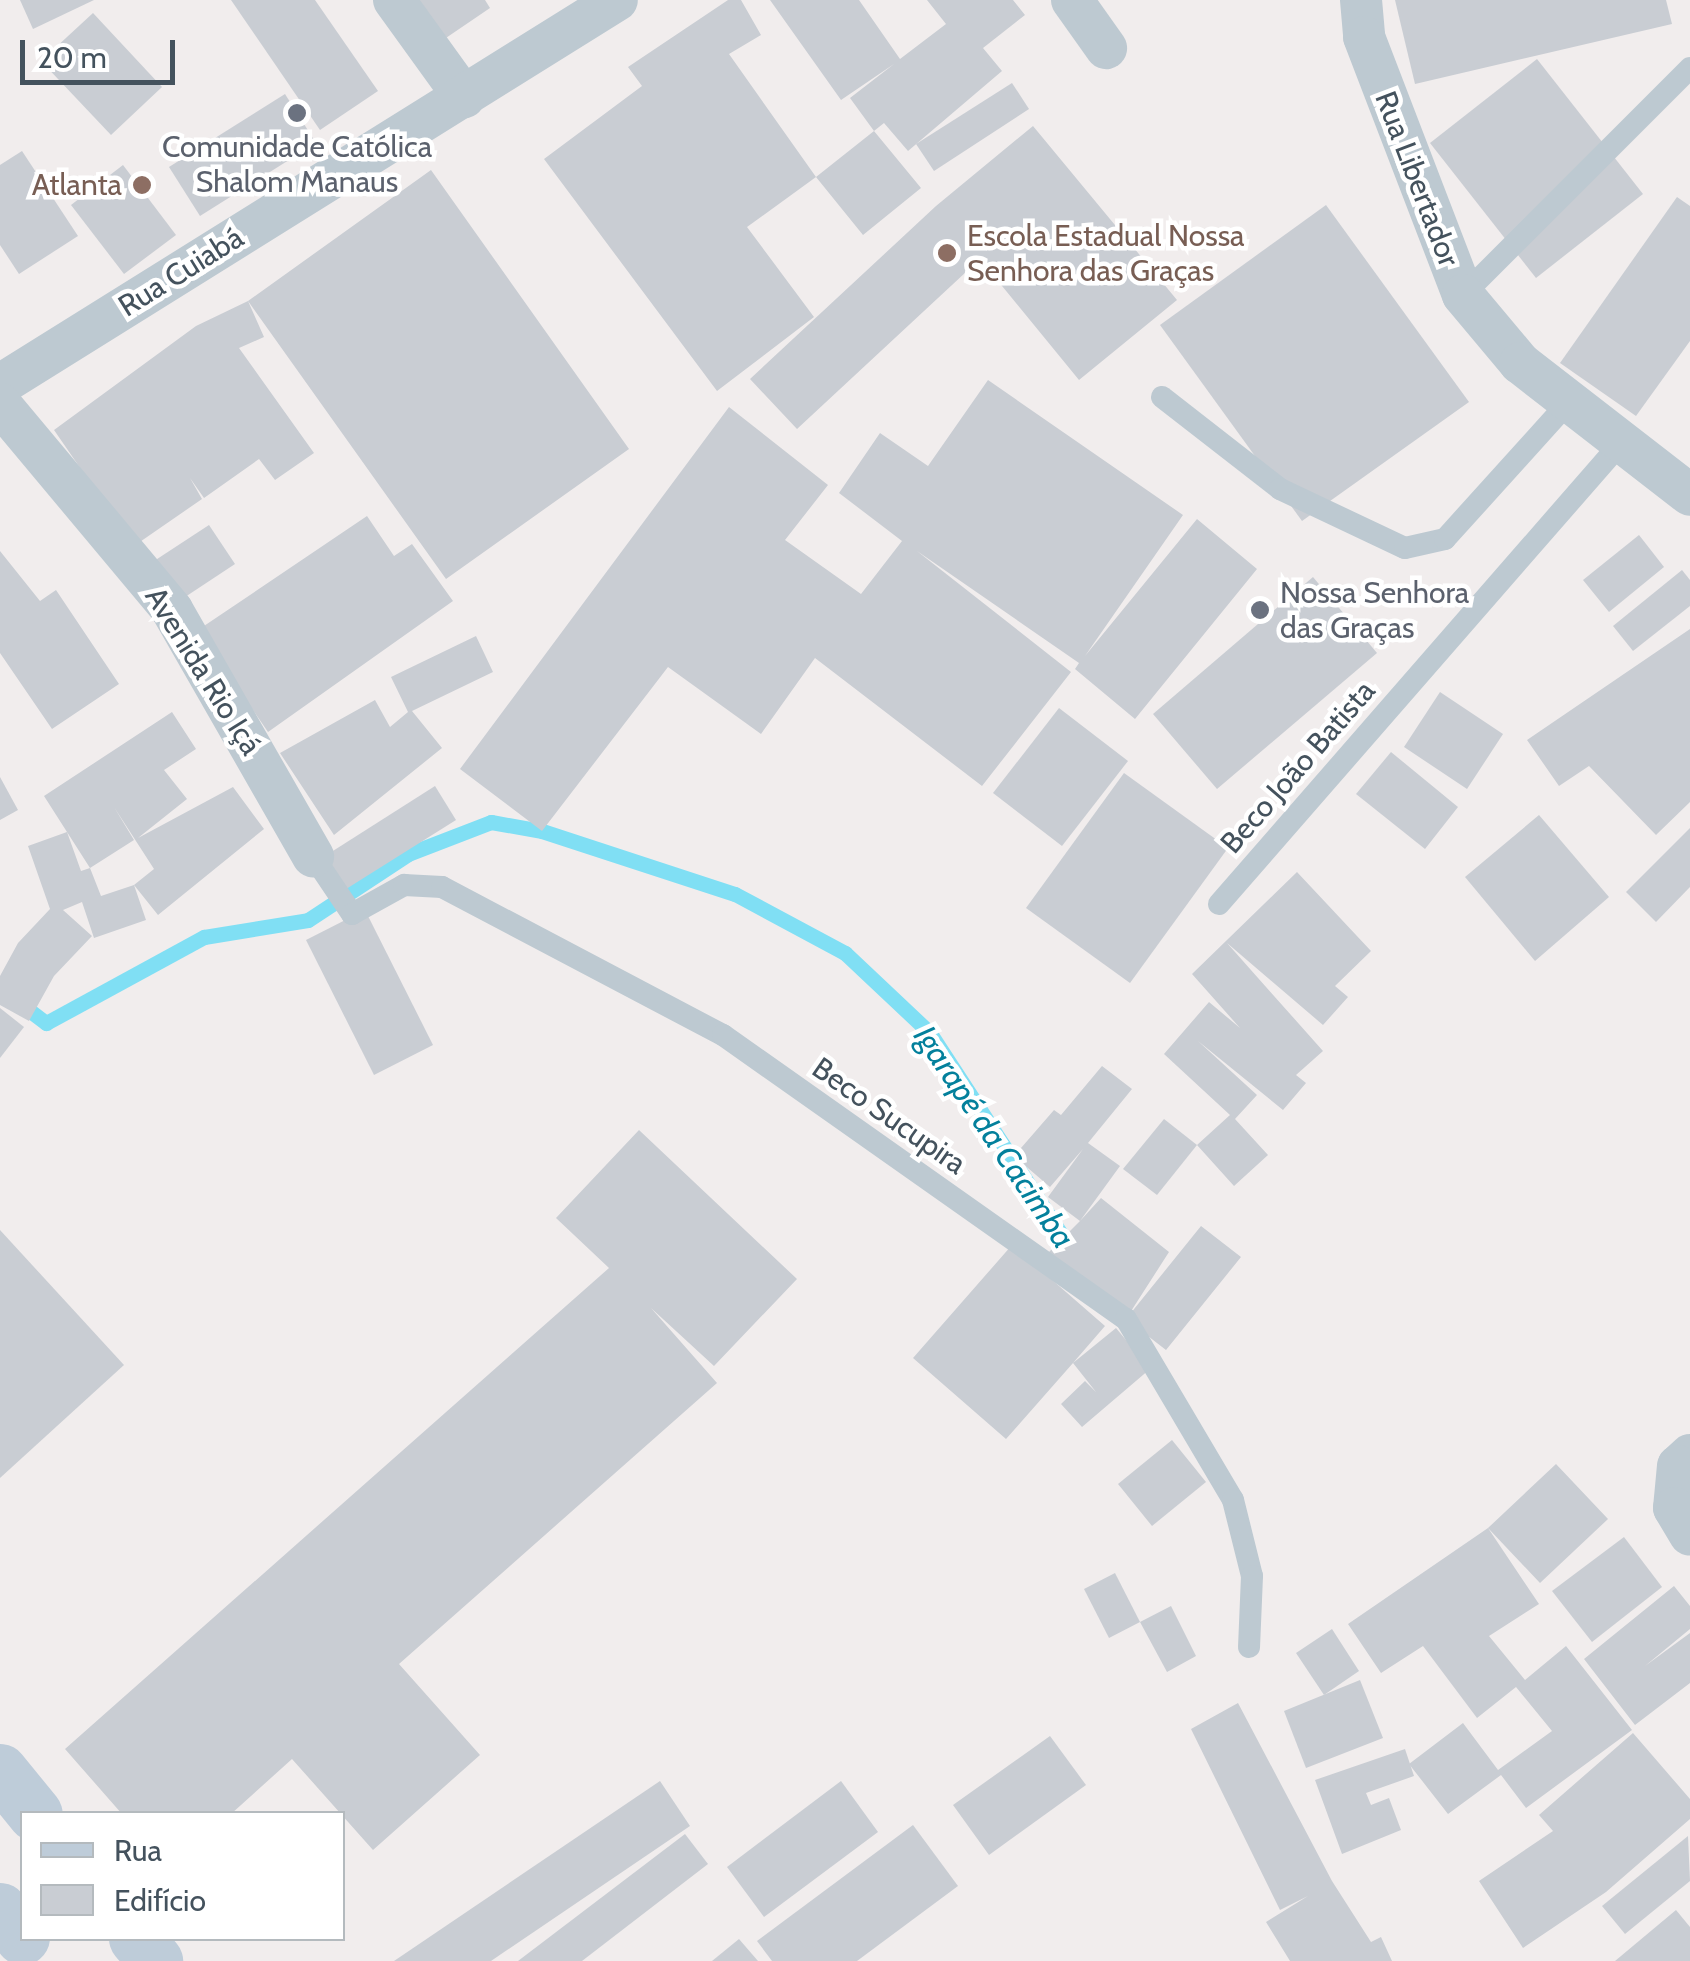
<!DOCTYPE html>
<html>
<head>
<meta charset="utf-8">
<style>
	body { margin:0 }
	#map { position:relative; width:1690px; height:1961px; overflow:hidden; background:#f1eded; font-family:Cabin,sans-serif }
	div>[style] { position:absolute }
	.stream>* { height:15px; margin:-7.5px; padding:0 7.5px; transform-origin:7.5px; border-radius:7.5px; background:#80dff4 }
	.building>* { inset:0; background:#c9cdd3 }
	.lane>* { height:22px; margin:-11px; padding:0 11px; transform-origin:11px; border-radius:11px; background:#bdc9d1 }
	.street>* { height:42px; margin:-21px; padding:0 21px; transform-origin:21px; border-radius:21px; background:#bdc9d1 }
	.secondary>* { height:55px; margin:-27.5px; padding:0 27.5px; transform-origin:27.5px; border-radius:27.5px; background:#beccd9 }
	.dots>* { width:28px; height:28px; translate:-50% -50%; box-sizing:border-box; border:5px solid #fff; border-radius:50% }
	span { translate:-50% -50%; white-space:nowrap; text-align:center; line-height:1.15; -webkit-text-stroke:9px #fff; paint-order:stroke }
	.worship-label { font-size:30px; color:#5b616d }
	.left { translate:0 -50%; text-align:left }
	.street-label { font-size:30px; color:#44525d }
	.education-label { font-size:30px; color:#785e54 }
	.right { translate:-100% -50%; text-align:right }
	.water-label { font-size:32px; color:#03809c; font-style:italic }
	.legend { position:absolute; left:20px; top:1811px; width:325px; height:130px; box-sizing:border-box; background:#fff; border:2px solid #b4babe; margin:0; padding:12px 18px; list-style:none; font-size:30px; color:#44525d }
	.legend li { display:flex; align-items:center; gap:20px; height:50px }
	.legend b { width:50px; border:2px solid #b4babe }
	.scale { position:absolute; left:20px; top:40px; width:155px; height:45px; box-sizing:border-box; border:5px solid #44525d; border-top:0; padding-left:12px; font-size:30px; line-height:35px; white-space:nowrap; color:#44525d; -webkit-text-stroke:8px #fff; paint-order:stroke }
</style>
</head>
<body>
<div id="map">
	<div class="stream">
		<div style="left:0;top:988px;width:58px;rotate:37.3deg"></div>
		<div style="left:46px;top:1023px;width:180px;rotate:-28.6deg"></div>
		<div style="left:204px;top:937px;width:105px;rotate:-9.3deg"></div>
		<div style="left:308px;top:920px;width:120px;rotate:-33.4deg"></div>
		<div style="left:408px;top:854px;width:89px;rotate:-21.1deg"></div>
		<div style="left:491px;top:822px;width:52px;rotate:10deg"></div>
		<div style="left:542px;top:831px;width:203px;rotate:18.1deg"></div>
		<div style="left:735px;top:894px;width:125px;rotate:28.2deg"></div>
		<div style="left:845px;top:953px;width:117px;rotate:43.3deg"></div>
		<div style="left:930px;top:1033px;width:262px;rotate:56.9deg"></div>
	</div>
	<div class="building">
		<div style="clip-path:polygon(20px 0,94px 0,33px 29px)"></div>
		<div style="clip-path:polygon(231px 0,315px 0,378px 91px,320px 130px)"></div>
		<div style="clip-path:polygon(412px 0,485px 0,490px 8px,440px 42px)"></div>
		<div style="clip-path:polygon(728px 0,741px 0,761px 35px,729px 54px,816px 177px,874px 131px,850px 98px,894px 64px,841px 100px,770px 0,859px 0,900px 59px,946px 24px,927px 0,1013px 0,1025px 15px,983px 48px,1002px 71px,908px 151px,884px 123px,874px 131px,921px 188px,863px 235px,816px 177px,747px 227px,814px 317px,717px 391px,544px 159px,642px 86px,628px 67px)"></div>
		<div style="clip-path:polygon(1395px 0,1666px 0,1672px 24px,1415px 84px)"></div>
		<div style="clip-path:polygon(93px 13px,162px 87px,111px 135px,41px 61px)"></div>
		<div style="clip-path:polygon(1537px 59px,1643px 194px,1536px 278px,1430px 143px)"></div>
		<div style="clip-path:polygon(1012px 83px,1029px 109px,934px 171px,916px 144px)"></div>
		<div style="clip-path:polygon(285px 94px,316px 143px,200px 216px,169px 167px)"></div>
		<div style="clip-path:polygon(1033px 126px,1177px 300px,1079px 380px,980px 259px,797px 429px,750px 379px,936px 206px)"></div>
		<div style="clip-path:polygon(22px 151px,78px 236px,19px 274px,0 245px,0 165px)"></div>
		<div style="clip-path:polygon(123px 165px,176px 235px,124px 274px,71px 205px)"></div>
		<div style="clip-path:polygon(431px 170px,629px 449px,446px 579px,248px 301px,264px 337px,239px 348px,314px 453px,275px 480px,259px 459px,204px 498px,190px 478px,202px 499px,134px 546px,54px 430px,196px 326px,248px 301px)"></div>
		<div style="clip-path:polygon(1677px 197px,1690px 206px,1690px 341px,1636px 416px,1560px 363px)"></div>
		<div style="clip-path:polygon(1326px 205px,1469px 402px,1302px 521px,1160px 325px)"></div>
		<div style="clip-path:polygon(988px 380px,1183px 515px,1085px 656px,1197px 519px,1257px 569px,1135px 719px,1075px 669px,1079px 663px,917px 551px,1071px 672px,982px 786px,815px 658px,761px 734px,668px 667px,542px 831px,460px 769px,729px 407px,828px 485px,785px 540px,861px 594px,902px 541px,839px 493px,880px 433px,928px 466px)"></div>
		<div style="clip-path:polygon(367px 516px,394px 556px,412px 544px,453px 601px,268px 732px,198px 630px)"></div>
		<div style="clip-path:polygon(209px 525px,235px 564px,176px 603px,151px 563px)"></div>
		<div style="clip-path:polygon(1639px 535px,1664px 567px,1609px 612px,1583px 580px)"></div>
		<div style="clip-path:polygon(0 551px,40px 601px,56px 590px,119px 684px,52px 729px,0 653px)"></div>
		<div style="clip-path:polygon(1682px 570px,1690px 580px,1690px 606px,1633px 651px,1613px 626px)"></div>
		<div style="clip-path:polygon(1313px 577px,1377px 653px,1217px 789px,1153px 714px)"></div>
		<div style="clip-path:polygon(1690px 629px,1690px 802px,1656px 835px,1589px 766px,1559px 786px,1527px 740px)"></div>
		<div style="clip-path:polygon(476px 636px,493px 672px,412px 711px,442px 748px,334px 835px,280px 753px,375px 700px,390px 727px,408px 712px,391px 677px)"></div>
		<div style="clip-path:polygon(1440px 692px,1503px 734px,1467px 789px,1404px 747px)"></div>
		<div style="clip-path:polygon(1059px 708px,1128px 761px,1062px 846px,993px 793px)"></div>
		<div style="clip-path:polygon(172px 712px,196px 749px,164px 770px,187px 799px,138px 838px,233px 787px,264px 829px,158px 915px,134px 885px,154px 869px,114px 807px,134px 840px,90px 868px,67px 832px,81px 871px,90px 868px,101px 896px,134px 885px,146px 920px,94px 938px,82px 902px,63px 910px,92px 936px,54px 976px,29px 1021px,0 1005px,0 976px,18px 943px,50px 909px,28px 846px,67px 832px,44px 796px)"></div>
		<div style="clip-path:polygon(1391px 752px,1458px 807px,1425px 849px,1356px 794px)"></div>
		<div style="clip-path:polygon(1124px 773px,1228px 848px,1130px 983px,1026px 908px)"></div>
		<div style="clip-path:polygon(0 777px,18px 810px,0 820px)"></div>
		<div style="clip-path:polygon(435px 786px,456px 820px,335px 896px,314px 863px)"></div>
		<div style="clip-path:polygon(1539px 815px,1609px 897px,1535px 961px,1465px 877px)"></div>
		<div style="clip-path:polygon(1690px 828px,1690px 887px,1656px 922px,1626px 892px)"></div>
		<div style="clip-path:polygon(1297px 872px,1371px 951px,1335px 986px,1348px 997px,1323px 1025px,1227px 943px,1323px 1051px,1296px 1075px,1306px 1083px,1283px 1110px,1198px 1041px,1257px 1095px,1235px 1119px,1268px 1155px,1234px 1186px,1197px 1145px,1230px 1115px,1164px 1054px,1209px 1002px,1240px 1028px,1192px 974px)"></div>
		<div style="clip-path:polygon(365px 910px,433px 1045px,374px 1075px,306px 940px)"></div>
		<div style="clip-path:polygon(0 1008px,24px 1027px,0 1058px)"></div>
		<div style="clip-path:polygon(1102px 1066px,1132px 1089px,1088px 1143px,1120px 1166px,1080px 1221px,1101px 1198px,1169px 1252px,1126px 1319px,1201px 1226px,1241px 1257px,1166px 1350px,1126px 1319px,1047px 1254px,1080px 1221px,1048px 1197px,1083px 1149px,1050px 1187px,1014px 1156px,1054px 1110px,1061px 1115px)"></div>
		<div style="clip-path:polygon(1164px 1119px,1197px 1145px,1157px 1195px,1123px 1169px)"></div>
		<div style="clip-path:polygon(639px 1130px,797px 1279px,714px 1366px,651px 1308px,717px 1383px,399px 1664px,480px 1755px,373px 1850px,292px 1759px,231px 1814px,122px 1814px,65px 1749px,609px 1268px,556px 1218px)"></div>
		<div style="clip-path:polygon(0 1230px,124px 1365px,0 1478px)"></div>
		<div style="clip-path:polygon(1012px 1245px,1105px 1326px,1073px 1363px,1116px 1328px,1150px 1369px,1082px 1427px,1061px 1404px,1085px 1381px,1096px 1392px,1073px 1363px,1006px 1439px,913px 1358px)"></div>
		<div style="clip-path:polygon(1172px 1440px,1206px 1482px,1152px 1526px,1118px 1484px)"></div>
		<div style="clip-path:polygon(1556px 1464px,1608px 1519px,1540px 1583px,1488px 1528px,1539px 1604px,1489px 1636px,1525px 1680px,1566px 1646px,1632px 1730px,1526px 1808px,1501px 1775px,1448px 1814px,1409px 1764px,1463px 1723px,1498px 1770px,1552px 1731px,1516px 1687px,1477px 1718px,1423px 1646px,1381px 1673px,1348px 1624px,1488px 1528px)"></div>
		<div style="clip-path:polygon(1624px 1537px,1662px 1587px,1592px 1642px,1552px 1591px)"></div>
		<div style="clip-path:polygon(1115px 1573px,1140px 1622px,1109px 1638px,1084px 1589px)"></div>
		<div style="clip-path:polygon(1674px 1586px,1690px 1606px,1690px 1629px,1645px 1666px,1690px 1633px,1690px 1683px,1635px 1725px,1584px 1659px)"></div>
		<div style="clip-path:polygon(1171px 1606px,1196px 1656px,1167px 1672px,1140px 1622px)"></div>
		<div style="clip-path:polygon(1332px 1629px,1359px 1671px,1324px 1695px,1296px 1653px)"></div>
		<div style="clip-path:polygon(1360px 1680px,1383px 1738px,1306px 1768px,1284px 1711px)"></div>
		<div style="clip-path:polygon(1238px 1703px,1332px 1881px,1371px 1942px,1381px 1937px,1392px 1961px,1290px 1961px,1266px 1922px,1308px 1896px,1280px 1910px,1191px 1729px)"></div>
		<div style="clip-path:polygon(1633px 1733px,1690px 1799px,1690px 1819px,1606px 1892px,1523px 1948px,1479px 1881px,1553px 1831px,1539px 1815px)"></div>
		<div style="clip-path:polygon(1050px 1736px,1086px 1785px,989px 1855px,953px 1805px)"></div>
		<div style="clip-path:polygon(1405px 1749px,1414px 1776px,1366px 1793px,1371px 1805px,1389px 1798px,1401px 1830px,1342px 1854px,1315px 1780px)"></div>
		<div style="clip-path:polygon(660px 1781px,690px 1826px,491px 1961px,394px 1961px)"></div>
		<div style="clip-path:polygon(841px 1781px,878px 1832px,764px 1917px,727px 1867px)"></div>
		<div style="clip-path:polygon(913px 1825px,958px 1886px,857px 1961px,772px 1961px,757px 1941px)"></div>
		<div style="clip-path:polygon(685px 1834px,708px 1864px,582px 1961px,518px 1961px)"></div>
		<div style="clip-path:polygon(1688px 1836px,1690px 1881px,1625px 1934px,1602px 1906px)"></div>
		<div style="clip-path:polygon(1676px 1910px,1690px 1927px,1690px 1961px,1615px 1961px)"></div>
		<div style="clip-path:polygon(739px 1939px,758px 1961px,712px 1961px)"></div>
	</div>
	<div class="lane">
		<div style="left:1463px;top:295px;width:321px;rotate:-45deg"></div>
		<div style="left:1162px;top:397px;width:150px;rotate:37.9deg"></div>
		<div style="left:1280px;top:489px;width:138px;rotate:25.3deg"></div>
		<div style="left:1405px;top:548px;width:41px;rotate:-12.7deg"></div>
		<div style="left:1445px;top:539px;width:183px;rotate:-47.9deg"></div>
		<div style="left:313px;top:856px;width:70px;rotate:56.1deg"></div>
		<div style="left:352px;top:914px;width:60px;rotate:-29.1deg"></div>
		<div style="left:404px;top:885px;width:38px;rotate:3deg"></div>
		<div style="left:442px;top:887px;width:318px;rotate:27.8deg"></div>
		<div style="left:723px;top:1035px;width:493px;rotate:35.2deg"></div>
		<div style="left:1126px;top:1319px;width:210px;rotate:59.4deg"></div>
		<div style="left:1233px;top:1500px;width:78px;rotate:76deg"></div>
		<div style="left:1252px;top:1576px;width:71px;rotate:92.4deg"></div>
		<div style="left:1219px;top:904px;width:610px;rotate:-48.92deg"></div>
	</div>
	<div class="street">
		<div style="left:394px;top:0;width:120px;rotate:54.2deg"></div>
		<div style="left:1072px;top:0;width:59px;rotate:54.7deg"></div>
		<div style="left:1361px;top:0;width:37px;rotate:85deg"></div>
		<div style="left:1364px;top:37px;width:276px;rotate:69deg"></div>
		<div style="left:1463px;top:295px;width:89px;rotate:50deg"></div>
		<div style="left:1520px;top:363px;width:215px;rotate:37.8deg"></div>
		<div style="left:0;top:385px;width:727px;rotate:-31.96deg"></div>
		<div style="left:0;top:404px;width:268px;rotate:50.1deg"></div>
		<div style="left:172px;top:610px;width:284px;rotate:60.2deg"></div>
		<div style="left:1690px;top:1455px;width:16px;rotate:137deg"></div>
		<div style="left:1678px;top:1466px;width:42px;rotate:95.4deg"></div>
		<div style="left:1674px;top:1508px;width:31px;rotate:59deg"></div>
	</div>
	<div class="secondary">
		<div style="left:0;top:1771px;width:55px;rotate:50.9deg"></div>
		<div style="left:0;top:1910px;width:35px;rotate:51deg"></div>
		<div style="left:136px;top:1938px;width:30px;rotate:50deg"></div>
	</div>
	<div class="dots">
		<div style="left:297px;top:113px;background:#6b7280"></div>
		<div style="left:142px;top:185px;background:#8d6e63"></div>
		<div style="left:947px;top:253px;background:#8d6e63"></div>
		<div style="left:1260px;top:610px;background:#6b7280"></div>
	</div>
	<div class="worship-label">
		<span style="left:297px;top:164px">Comunidade Católica<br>Shalom Manaus</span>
		<span class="left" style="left:1280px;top:610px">Nossa Senhora<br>das Graças</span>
	</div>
	<div class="street-label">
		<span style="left:1417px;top:179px;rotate:69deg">Rua Libertador</span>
		<span style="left:181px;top:272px;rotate:-32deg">Rua Cuiabá</span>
		<span style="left:203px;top:671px;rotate:58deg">Avenida Rio Içá</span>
		<span style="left:1298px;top:767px;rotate:-49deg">Beco João Batista</span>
		<span style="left:889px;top:1116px;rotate:35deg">Beco Sucupira</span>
	</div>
	<div class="education-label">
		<span class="right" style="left:122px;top:185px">Atlanta</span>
		<span class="left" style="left:967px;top:253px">Escola Estadual Nossa<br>Senhora das Graças</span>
	</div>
	<div class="water-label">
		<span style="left:994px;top:1137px;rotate:56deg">Igarapé da Cacimba</span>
	</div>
	<ul class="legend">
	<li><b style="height:12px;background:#beccd9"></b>Rua</li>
	<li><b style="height:28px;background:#c9cdd3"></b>Edifício</li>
	</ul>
	<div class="scale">20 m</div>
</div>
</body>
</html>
